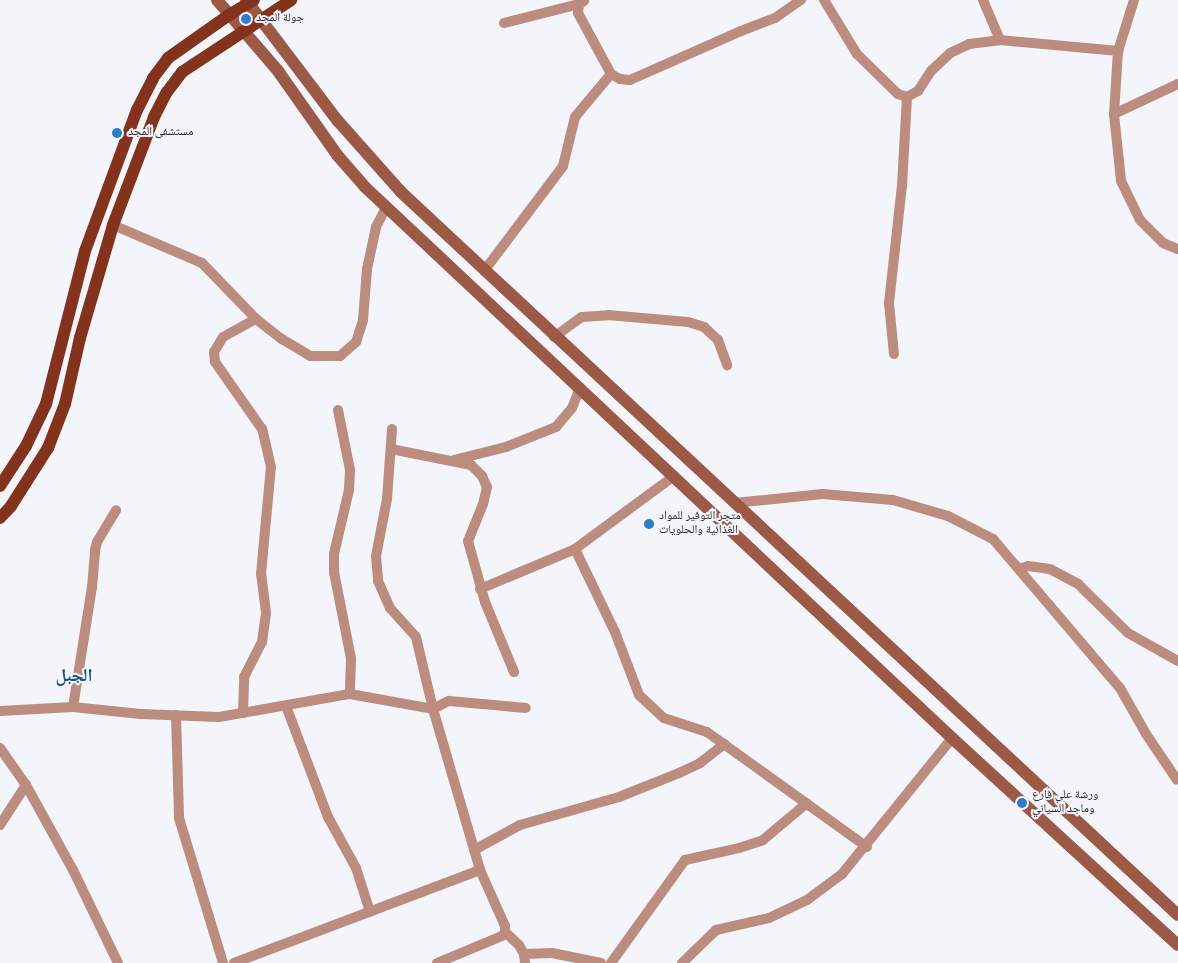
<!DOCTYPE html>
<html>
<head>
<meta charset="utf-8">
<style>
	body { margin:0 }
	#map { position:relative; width:1178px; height:963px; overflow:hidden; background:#f3f5fb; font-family:Overpass,"Noto Naskh Arabic",sans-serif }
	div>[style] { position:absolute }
	.street>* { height:10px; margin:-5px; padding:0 5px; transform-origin:5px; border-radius:5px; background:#bc8c7f }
	.secondary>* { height:12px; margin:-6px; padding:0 6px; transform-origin:6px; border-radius:6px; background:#9c5946 }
	.primary>* { height:12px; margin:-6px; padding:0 6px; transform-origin:6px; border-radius:6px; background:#83321b }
	.dots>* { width:14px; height:14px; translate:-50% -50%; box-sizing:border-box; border:2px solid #f3f5fb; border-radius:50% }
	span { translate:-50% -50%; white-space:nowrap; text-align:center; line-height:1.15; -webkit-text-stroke:4px #f3f5fb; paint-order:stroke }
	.poi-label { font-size:12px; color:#29292b }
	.left { translate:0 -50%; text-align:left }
	.district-label { font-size:18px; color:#1b4e80; font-weight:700 }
</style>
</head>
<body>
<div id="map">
	<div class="street">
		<div style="left:824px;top:0;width:63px;rotate:58.6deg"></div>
		<div style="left:857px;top:54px;width:57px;rotate:44.3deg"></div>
		<div style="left:898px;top:94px;width:9px;rotate:18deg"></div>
		<div style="left:907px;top:97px;width:13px;rotate:-29deg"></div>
		<div style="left:918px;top:91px;width:24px;rotate:-57deg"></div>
		<div style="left:931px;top:71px;width:26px;rotate:-43deg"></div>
		<div style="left:950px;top:53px;width:21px;rotate:-25deg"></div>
		<div style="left:969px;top:44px;width:31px;rotate:-7deg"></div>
		<div style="left:1000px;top:40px;width:119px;rotate:5.3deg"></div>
		<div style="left:983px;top:0;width:43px;rotate:67deg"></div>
		<div style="left:1134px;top:0;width:53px;rotate:107.4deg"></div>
		<div style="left:1118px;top:51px;width:63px;rotate:93.6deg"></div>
		<div style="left:1114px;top:114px;width:67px;rotate:84deg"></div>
		<div style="left:1121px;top:181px;width:43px;rotate:64deg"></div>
		<div style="left:1140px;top:220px;width:33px;rotate:45deg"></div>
		<div style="left:1163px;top:243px;width:16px;rotate:22deg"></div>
		<div style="left:579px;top:4px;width:9px;rotate:96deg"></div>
		<div style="left:578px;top:13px;width:69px;rotate:61.6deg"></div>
		<div style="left:611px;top:74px;width:10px;rotate:29deg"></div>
		<div style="left:620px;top:79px;width:10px;rotate:6deg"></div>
		<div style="left:630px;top:80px;width:121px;rotate:-23.8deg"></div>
		<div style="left:741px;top:31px;width:36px;rotate:-21deg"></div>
		<div style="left:775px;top:18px;width:32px;rotate:-35deg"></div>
		<div style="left:504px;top:23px;width:77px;rotate:-14.2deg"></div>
		<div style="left:579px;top:4px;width:6px;rotate:-31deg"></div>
		<div style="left:1114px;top:114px;width:71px;rotate:-25.1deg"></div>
		<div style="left:113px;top:225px;width:97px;rotate:23.1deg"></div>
		<div style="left:202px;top:263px;width:78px;rotate:46deg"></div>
		<div style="left:256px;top:319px;width:33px;rotate:38deg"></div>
		<div style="left:282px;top:339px;width:33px;rotate:31deg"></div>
		<div style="left:310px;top:356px;width:30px"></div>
		<div style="left:340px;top:356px;width:21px;rotate:-41deg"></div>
		<div style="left:356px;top:342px;width:23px;rotate:-72deg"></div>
		<div style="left:363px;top:320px;width:51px;rotate:-85.5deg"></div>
		<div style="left:367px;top:269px;width:43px;rotate:-77.9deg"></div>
		<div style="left:376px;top:227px;width:22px;rotate:-63deg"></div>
		<div style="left:484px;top:271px;width:131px;rotate:-53deg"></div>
		<div style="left:563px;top:166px;width:50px;rotate:-76.2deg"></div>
		<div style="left:575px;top:117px;width:56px;rotate:-50.1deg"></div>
		<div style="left:554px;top:337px;width:34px;rotate:-36deg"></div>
		<div style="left:582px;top:317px;width:26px;rotate:-4deg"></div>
		<div style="left:608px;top:315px;width:80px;rotate:5deg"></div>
		<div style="left:688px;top:322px;width:17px;rotate:17deg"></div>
		<div style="left:704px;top:327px;width:19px;rotate:43deg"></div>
		<div style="left:718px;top:340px;width:27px;rotate:70deg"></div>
		<div style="left:894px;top:354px;width:51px;rotate:-95.6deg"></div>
		<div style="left:889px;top:303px;width:118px;rotate:-83.7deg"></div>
		<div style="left:902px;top:186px;width:89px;rotate:-86.8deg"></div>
		<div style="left:338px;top:410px;width:61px;rotate:78.7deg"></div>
		<div style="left:350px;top:470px;width:20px;rotate:93deg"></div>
		<div style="left:349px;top:490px;width:66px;rotate:103.2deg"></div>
		<div style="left:334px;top:554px;width:18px;rotate:90deg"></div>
		<div style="left:334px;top:572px;width:89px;rotate:78.9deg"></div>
		<div style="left:351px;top:659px;width:35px;rotate:92deg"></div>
		<div style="left:392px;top:429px;width:70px;rotate:94.1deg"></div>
		<div style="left:387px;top:499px;width:58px;rotate:100.9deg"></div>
		<div style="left:376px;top:556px;width:25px;rotate:85deg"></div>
		<div style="left:378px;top:581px;width:30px;rotate:66deg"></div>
		<div style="left:390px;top:608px;width:39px;rotate:48deg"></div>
		<div style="left:416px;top:637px;width:74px;rotate:76.7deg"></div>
		<div style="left:433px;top:709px;width:168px;rotate:73.7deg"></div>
		<div style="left:480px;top:870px;width:61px;rotate:65.9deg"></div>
		<div style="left:505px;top:926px;width:6px;rotate:90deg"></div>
		<div style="left:505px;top:932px;width:19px;rotate:43deg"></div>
		<div style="left:519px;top:945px;width:10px;rotate:61deg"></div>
		<div style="left:524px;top:954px;width:9px;rotate:84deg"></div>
		<div style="left:391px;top:449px;width:82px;rotate:11.3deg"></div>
		<div style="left:471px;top:465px;width:16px;rotate:45deg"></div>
		<div style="left:482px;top:476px;width:12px;rotate:66deg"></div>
		<div style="left:487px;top:487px;width:17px;rotate:103deg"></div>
		<div style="left:483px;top:504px;width:40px;rotate:112deg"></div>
		<div style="left:468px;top:541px;width:63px;rotate:74.4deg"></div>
		<div style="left:485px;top:602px;width:76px;rotate:67.5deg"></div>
		<div style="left:454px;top:460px;width:54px;rotate:-14deg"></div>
		<div style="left:506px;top:447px;width:54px;rotate:-21.8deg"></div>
		<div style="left:556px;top:427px;width:25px;rotate:-50deg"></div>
		<div style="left:572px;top:408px;width:22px;rotate:-68deg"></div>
		<div style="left:734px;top:503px;width:89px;rotate:-5.8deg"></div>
		<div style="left:823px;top:494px;width:70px;rotate:4.9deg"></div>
		<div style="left:893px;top:500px;width:57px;rotate:16.2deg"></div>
		<div style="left:948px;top:516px;width:51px;rotate:27.1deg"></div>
		<div style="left:993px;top:539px;width:196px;rotate:49.6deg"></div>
		<div style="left:1120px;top:688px;width:53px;rotate:60.5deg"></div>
		<div style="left:1146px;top:734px;width:55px;rotate:56deg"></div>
		<div style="left:575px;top:549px;width:92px;rotate:64.3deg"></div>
		<div style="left:615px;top:632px;width:67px;rotate:69.1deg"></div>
		<div style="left:639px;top:695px;width:34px;rotate:43deg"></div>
		<div style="left:664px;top:718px;width:45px;rotate:18deg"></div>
		<div style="left:707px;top:732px;width:197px;rotate:35.7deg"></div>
		<div style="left:1019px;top:569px;width:9px;rotate:-18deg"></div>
		<div style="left:1028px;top:566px;width:22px;rotate:8deg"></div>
		<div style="left:1050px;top:569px;width:32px;rotate:28deg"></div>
		<div style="left:1078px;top:584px;width:70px;rotate:44.4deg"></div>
		<div style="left:1128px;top:633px;width:57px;rotate:29.2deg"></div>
		<div style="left:480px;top:589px;width:103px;rotate:-22.8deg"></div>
		<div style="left:575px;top:549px;width:123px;rotate:-36.4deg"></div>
		<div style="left:286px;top:706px;width:119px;rotate:69.3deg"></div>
		<div style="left:328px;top:817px;width:58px;rotate:61.2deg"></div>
		<div style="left:356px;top:868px;width:46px;rotate:72.3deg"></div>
		<div style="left:73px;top:707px;width:121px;rotate:-81deg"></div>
		<div style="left:92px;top:587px;width:37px;rotate:-85deg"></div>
		<div style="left:95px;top:550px;width:8px;rotate:-76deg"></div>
		<div style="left:97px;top:542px;width:37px;rotate:-59deg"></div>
		<div style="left:0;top:711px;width:73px;rotate:-3.1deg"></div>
		<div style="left:73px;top:707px;width:68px;rotate:5.9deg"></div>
		<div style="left:141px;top:714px;width:78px;rotate:2.2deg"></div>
		<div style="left:219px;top:717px;width:133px;rotate:-10deg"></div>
		<div style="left:350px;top:694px;width:84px;rotate:10.2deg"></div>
		<div style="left:433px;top:709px;width:18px;rotate:-27deg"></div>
		<div style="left:449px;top:701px;width:77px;rotate:5.2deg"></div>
		<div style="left:243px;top:713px;width:36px;rotate:-88deg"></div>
		<div style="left:244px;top:677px;width:39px;rotate:-63deg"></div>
		<div style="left:262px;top:642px;width:29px;rotate:-82deg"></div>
		<div style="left:266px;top:613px;width:39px;rotate:-97deg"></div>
		<div style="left:261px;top:574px;width:107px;rotate:-84.7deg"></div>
		<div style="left:271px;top:467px;width:39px;rotate:-103deg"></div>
		<div style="left:262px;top:429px;width:82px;rotate:-125deg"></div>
		<div style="left:215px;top:362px;width:10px;rotate:-96deg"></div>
		<div style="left:214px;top:352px;width:17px;rotate:-59deg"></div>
		<div style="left:223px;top:337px;width:38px;rotate:-29deg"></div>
		<div style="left:176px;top:715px;width:103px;rotate:88.3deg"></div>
		<div style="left:179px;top:818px;width:152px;rotate:73.1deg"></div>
		<div style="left:0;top:748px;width:45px;rotate:54.9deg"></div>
		<div style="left:26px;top:785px;width:97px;rotate:61.1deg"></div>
		<div style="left:73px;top:870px;width:103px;rotate:64.2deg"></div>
		<div style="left:0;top:825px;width:48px;rotate:-57deg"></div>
		<div style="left:474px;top:850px;width:52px;rotate:-28.5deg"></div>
		<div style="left:520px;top:825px;width:103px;rotate:-15.8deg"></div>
		<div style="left:619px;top:797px;width:65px;rotate:-21.8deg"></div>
		<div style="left:679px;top:773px;width:23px;rotate:-25deg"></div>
		<div style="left:700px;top:763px;width:31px;rotate:-38deg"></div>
		<div style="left:524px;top:954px;width:28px;rotate:-2deg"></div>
		<div style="left:552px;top:953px;width:50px;rotate:11.5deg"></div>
		<div style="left:234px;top:963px;width:263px;rotate:-20.7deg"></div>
		<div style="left:437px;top:963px;width:70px;rotate:-22.6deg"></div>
		<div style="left:502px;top:936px;width:5px;rotate:-53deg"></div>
		<div style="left:611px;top:963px;width:127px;rotate:-54.3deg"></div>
		<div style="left:685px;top:860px;width:55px;rotate:-12.5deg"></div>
		<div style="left:739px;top:848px;width:25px;rotate:-18deg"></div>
		<div style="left:763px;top:840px;width:57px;rotate:-40.1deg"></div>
		<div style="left:682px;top:963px;width:47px;rotate:-44.1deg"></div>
		<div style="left:716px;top:930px;width:54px;rotate:-12.8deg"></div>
		<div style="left:769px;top:918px;width:42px;rotate:-25.3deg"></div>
		<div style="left:807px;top:900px;width:44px;rotate:-36.6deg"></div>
		<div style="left:842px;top:874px;width:175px;rotate:-51deg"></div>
	</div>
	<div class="secondary">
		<div style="left:217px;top:0;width:94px;rotate:49.3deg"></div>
		<div style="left:278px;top:71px;width:104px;rotate:54.8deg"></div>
		<div style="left:338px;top:156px;width:41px;rotate:48.9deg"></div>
		<div style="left:365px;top:187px;width:805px;rotate:43.19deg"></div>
		<div style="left:952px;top:738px;width:306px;rotate:42.5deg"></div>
		<div style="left:246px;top:0;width:152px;rotate:52.8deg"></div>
		<div style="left:338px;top:121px;width:95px;rotate:48.4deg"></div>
		<div style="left:401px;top:192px;width:1061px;rotate:42.94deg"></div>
	</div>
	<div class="primary">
		<div style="left:0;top:486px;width:48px;rotate:-57deg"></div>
		<div style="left:26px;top:446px;width:47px;rotate:-64.5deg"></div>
		<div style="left:46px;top:404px;width:158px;rotate:-75.7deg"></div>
		<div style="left:85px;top:251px;width:150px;rotate:-69.8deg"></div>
		<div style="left:137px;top:110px;width:36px;rotate:-63deg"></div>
		<div style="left:153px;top:78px;width:25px;rotate:-53deg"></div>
		<div style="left:168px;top:58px;width:75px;rotate:-35.2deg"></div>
		<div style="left:229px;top:15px;width:29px;rotate:-31deg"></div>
		<div style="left:0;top:518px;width:16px;rotate:-47deg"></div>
		<div style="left:11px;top:506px;width:69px;rotate:-57.5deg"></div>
		<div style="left:48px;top:448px;width:47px;rotate:-68.9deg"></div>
		<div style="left:65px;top:404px;width:68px;rotate:-77.2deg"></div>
		<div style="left:80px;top:338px;width:118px;rotate:-73.7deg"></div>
		<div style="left:113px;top:225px;width:116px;rotate:-69.2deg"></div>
		<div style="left:154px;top:117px;width:28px;rotate:-63deg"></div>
		<div style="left:167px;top:92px;width:25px;rotate:-53deg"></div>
		<div style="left:182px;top:72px;width:131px;rotate:-33.4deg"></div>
	</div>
	<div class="dots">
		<div style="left:246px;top:19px;background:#2c7dcc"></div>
		<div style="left:117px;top:133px;background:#2c7dcc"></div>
		<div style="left:649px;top:524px;background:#2c7dcc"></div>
		<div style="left:1022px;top:803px;background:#2c7dcc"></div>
	</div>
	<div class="poi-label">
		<span class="left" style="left:256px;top:19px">جولة المجد</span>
		<span class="left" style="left:128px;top:133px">مستشفى المجد</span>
		<span class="left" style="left:659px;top:524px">متجر التوفير للمواد<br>الغذائية والحلويات</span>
		<span class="left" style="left:1032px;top:803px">ورشة علي فارع<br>وماجد السياني</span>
	</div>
	<div class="district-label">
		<span style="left:74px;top:677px">الجبل</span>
	</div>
</div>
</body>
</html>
